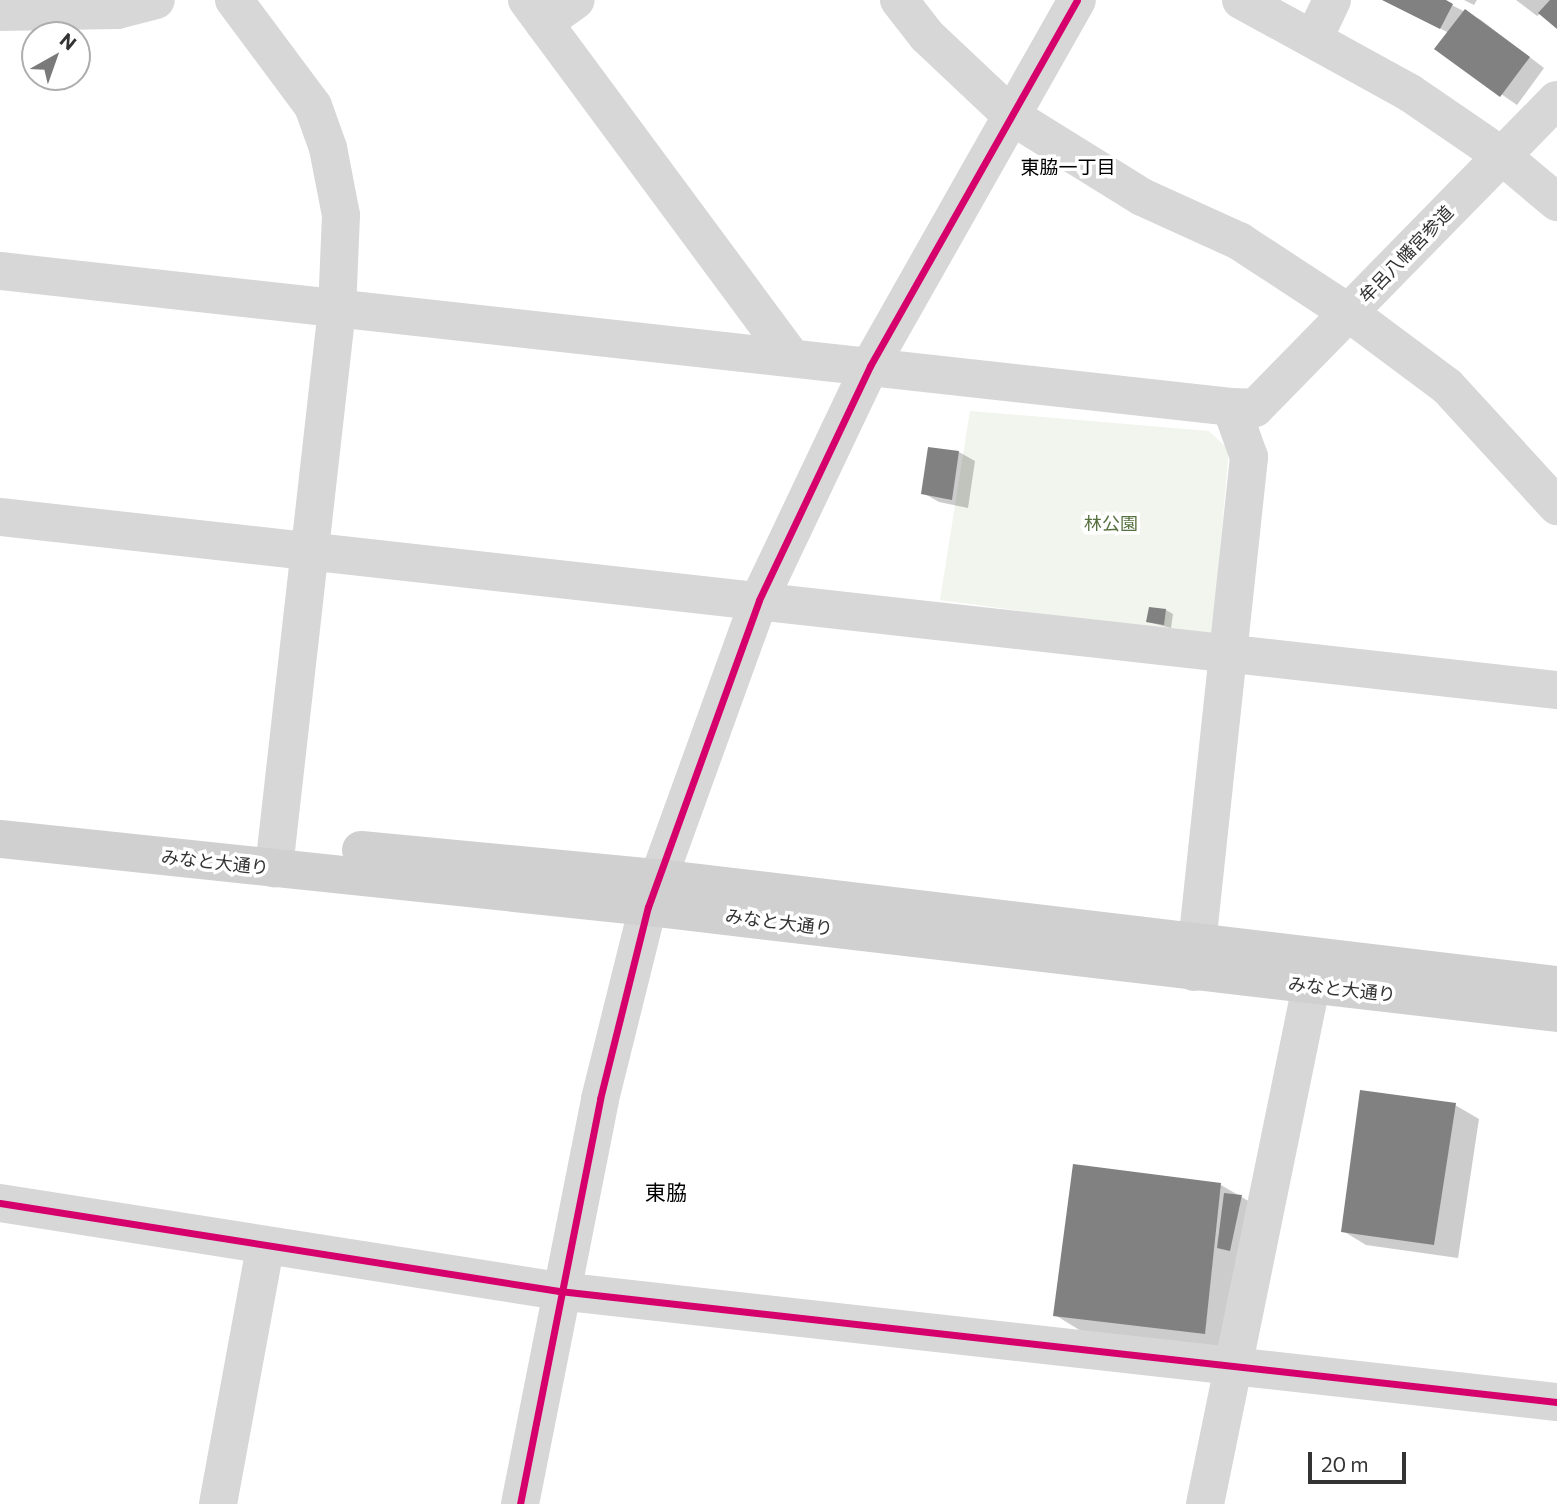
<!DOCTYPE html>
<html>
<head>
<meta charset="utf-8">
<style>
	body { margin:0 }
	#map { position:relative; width:1557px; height:1504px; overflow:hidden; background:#fff; font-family:Commissioner,"Noto Sans JP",sans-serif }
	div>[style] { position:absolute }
	.green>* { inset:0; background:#f1f5ed }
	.shadow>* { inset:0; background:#0003 }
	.building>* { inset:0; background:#818181 }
	.minor>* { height:38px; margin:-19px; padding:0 19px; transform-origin:19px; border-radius:19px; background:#d7d7d7 }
	.tertiary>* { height:38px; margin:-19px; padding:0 19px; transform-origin:19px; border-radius:19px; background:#d7d7d7 }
	.secondary>* { height:38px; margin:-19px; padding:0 19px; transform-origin:19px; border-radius:19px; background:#d0d0d0 }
	.cycleway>* { height:7px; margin:-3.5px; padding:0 3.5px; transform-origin:3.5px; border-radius:3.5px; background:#d6006c }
	span { translate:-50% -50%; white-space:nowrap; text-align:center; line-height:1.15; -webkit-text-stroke:7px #fff; paint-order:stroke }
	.street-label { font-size:18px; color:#333 }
	.park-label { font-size:18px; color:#56703f }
	.neighbourhood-label { font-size:19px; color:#000 }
	.quarter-label { font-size:21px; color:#000 }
	.north { position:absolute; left:21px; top:21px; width:70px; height:70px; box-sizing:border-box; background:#fff; border:2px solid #adadad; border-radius:50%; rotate:40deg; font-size:19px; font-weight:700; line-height:28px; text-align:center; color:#333 }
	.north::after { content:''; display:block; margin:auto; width:24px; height:32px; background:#7a7a7a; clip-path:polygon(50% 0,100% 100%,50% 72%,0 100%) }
	.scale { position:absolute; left:1308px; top:1452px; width:98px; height:32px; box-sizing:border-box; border:4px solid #333; border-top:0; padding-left:9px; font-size:21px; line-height:24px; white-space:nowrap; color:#333; -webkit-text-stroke:5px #fff; paint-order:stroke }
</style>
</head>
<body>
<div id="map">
	<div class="green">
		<div style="clip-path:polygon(970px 411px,1209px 431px,1229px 450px,1212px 637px,940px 600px)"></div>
	</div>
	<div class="shadow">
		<div style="clip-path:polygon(1384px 0,1442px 0,1481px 20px,1544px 68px,1517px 105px,1436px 49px,1449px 33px)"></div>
		<div style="clip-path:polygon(1464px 0,1477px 0,1474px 5px)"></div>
		<div style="clip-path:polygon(1516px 0,1557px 0,1557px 27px,1541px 13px,1537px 16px)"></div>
		<div style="clip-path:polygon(959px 452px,975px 461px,968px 508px,939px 502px,923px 493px)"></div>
		<div style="clip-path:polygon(1166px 610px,1173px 614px,1171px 628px,1148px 622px)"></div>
		<div style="clip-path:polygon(1455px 1105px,1479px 1119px,1458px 1258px,1366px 1245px,1343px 1231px)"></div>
		<div style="clip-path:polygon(1221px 1185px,1252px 1203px,1236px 1351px,1086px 1334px,1055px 1315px)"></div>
	</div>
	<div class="building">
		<div style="clip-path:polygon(1382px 0,1446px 0,1453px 4px,1440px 29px)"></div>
		<div style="clip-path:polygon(1550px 0,1557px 0,1557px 29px,1538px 13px)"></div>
		<div style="clip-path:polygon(1465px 9px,1530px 57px,1500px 97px,1434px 49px)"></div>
		<div style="clip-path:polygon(928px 447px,959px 451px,952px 500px,921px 494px)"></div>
		<div style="clip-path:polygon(1149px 607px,1166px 609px,1164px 625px,1146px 622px)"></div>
		<div style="clip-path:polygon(1360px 1090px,1456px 1103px,1434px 1245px,1341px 1232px)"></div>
		<div style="clip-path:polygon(1073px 1164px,1221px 1183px,1205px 1334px,1053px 1316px)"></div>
		<div style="clip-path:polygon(1224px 1193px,1242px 1195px,1230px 1251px,1217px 1248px)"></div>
	</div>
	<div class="minor">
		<div style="left:234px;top:0;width:132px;rotate:53.3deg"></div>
		<div style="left:313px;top:106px;width:45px;rotate:70.3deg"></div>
		<div style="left:328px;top:148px;width:68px;rotate:79deg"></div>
		<div style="left:341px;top:215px;width:94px;rotate:92.4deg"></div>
		<div style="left:337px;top:309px;width:563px;rotate:96.43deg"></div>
		<div style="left:527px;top:0;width:443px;rotate:53.5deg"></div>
		<div style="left:899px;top:0;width:46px;rotate:52.1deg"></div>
		<div style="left:927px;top:36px;width:118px;rotate:43.3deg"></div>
		<div style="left:1013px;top:117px;width:152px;rotate:31.8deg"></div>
		<div style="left:1142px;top:197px;width:107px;rotate:24.4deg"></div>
		<div style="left:1239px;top:241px;width:131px;rotate:33.2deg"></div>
		<div style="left:1349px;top:313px;width:122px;rotate:36.7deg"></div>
		<div style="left:1447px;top:386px;width:163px;rotate:47.5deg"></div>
		<div style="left:1241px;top:0;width:193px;rotate:28.8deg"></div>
		<div style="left:1410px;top:93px;width:112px;rotate:34.4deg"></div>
		<div style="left:1502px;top:156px;width:72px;rotate:39.9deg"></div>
		<div style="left:0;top:12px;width:117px;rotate:-1deg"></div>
		<div style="left:117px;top:10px;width:40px;rotate:-14.4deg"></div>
		<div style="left:544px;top:23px;width:39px;rotate:-36deg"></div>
		<div style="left:1314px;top:38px;width:42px;rotate:-64.7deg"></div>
		<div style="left:0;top:517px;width:1567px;rotate:6.34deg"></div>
		<div style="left:1194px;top:972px;width:518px;rotate:-83.9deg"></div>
		<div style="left:1249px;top:457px;width:53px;rotate:-109.8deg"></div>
		<div style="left:1231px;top:407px;width:24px;rotate:2deg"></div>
		<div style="left:1255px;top:408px;width:431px;rotate:-45.6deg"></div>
		<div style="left:218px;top:1504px;width:261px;rotate:-79.6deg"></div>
		<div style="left:1205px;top:1504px;width:558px;rotate:-78.43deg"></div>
	</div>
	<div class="tertiary">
		<div style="left:0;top:271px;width:1238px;rotate:6.3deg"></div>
		<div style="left:0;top:1203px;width:566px;rotate:8.95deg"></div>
		<div style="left:559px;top:1291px;width:1004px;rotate:6.35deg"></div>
		<div style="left:520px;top:1504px;width:413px;rotate:-78.8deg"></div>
		<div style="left:600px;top:1099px;width:198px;rotate:-76deg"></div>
		<div style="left:648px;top:907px;width:326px;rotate:-70.1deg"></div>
		<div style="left:759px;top:600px;width:259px;rotate:-64.6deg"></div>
		<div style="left:870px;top:366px;width:420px;rotate:-60.5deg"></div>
	</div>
	<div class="secondary">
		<div style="left:0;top:839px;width:652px;rotate:5.99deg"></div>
		<div style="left:648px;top:907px;width:915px;rotate:6.65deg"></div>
		<div style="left:361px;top:850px;width:298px;rotate:5.4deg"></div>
		<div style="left:658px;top:878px;width:905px;rotate:6.79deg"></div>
	</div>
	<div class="cycleway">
		<div style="left:0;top:1203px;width:566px;rotate:8.95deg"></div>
		<div style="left:559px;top:1291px;width:1004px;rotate:6.35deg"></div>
		<div style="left:520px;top:1504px;width:413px;rotate:-78.8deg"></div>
		<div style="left:600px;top:1099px;width:198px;rotate:-76deg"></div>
		<div style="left:648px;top:907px;width:326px;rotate:-70.1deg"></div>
		<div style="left:759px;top:600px;width:259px;rotate:-64.6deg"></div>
		<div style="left:870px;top:366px;width:420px;rotate:-60.5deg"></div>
	</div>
	<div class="street-label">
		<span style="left:1406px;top:254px;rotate:-46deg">牟呂八幡宮参道</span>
		<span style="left:215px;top:862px;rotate:6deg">みなと大通り</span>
		<span style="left:779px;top:922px;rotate:7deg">みなと大通り</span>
		<span style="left:1342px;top:989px;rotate:6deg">みなと大通り</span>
	</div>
	<div class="park-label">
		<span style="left:1111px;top:523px">林公園</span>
	</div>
	<div class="neighbourhood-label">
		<span style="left:1068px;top:167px">東脇一丁目</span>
	</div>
	<div class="quarter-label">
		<span style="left:666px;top:1192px">東脇</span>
	</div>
	<div class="north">N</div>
	<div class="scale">20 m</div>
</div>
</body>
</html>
